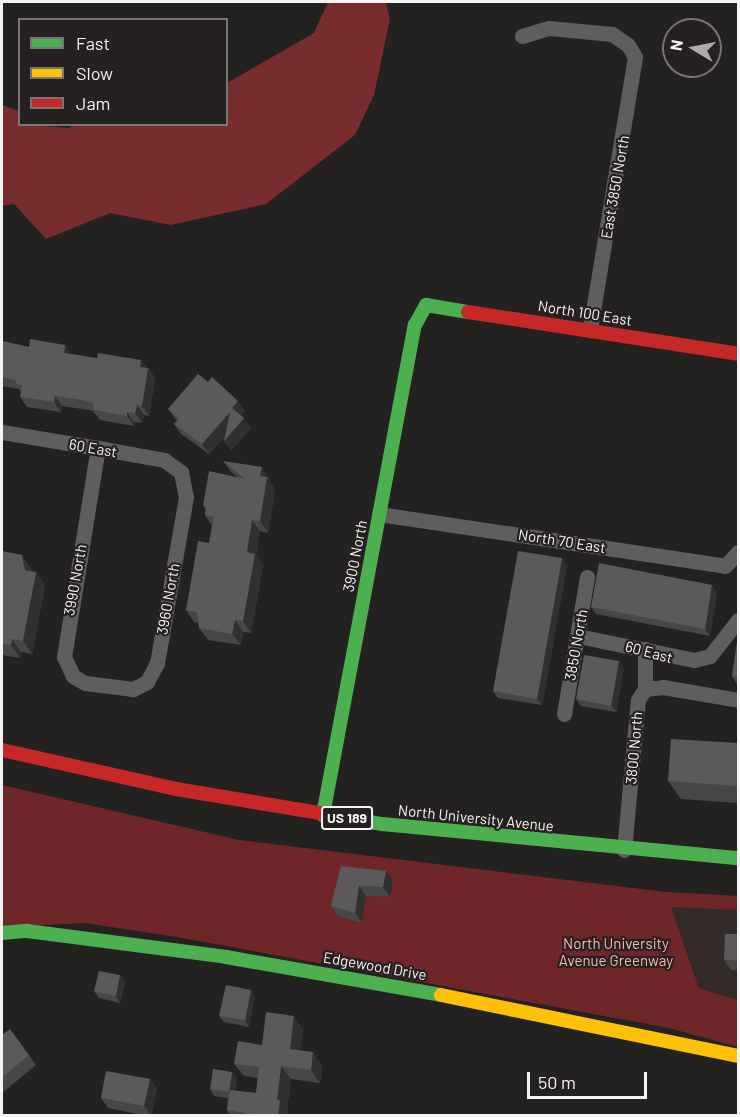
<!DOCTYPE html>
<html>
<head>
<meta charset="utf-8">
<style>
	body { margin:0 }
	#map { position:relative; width:740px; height:1117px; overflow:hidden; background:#242221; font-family:Barlow,sans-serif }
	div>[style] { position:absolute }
	.built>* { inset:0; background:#332a29 }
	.green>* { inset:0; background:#6e2628 }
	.forest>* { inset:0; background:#772c2d }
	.street>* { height:15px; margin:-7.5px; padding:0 7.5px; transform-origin:7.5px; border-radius:7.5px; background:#5e5e5d }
	.fast>* { height:14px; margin:-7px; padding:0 7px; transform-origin:7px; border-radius:7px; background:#4caf50 }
	.slow>* { height:14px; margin:-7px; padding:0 7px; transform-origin:7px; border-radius:7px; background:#ffc107 }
	.jam>* { height:14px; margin:-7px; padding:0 7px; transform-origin:7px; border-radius:7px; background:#c62828 }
	.wall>* { inset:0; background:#484646 }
	.shaded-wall>* { inset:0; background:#32302f }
	.building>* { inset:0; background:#5b5959 }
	span { translate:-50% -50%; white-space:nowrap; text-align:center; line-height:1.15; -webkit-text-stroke:4.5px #252120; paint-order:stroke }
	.shield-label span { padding:2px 4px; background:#252120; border:2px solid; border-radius:4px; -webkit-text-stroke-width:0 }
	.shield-label { font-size:14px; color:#f6f3f3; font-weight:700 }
	.street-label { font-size:15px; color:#f6f3f3 }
	.park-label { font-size:15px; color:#ffb2ae }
	.frame { position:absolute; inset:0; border:3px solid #f6f3f3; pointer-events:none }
	.legend { position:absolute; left:18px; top:18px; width:210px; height:108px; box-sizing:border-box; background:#252120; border:2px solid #797574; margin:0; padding:8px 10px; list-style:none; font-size:18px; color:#f6f3f3 }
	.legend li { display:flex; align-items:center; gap:12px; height:30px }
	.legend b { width:30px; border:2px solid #797574 }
	.north { position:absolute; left:662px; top:18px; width:60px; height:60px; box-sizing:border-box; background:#252120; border:2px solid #797574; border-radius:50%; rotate:280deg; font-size:16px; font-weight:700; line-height:24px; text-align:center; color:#f6f3f3 }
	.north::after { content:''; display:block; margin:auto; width:21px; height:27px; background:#acaaaa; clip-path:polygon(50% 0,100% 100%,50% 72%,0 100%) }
	.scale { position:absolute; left:527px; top:1072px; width:120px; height:27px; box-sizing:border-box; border:3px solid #f6f3f3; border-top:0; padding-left:8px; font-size:18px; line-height:21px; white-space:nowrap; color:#f6f3f3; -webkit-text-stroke:4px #252120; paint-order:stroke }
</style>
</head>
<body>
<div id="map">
	<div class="built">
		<div style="clip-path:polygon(738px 906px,738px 1000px,699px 988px,671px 907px)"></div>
	</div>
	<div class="green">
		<div style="clip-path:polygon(2px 785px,239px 840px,666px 892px,738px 896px,738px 910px,671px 907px,699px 988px,738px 1000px,738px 1047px,669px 1028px,177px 937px,85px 923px,2px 927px)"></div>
	</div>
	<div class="forest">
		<div style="clip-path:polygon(328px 2px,386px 2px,390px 19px,374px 95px,355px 135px,266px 204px,171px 225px,110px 213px,46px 239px,14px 204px,2px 206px,2px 105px,19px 111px,20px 124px,69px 128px,77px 124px,226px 124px,227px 83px,314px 33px)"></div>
	</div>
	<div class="street">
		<div style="left:522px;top:36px;width:28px;rotate:-17deg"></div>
		<div style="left:549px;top:28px;width:63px;rotate:5.4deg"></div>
		<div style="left:612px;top:34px;width:19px;rotate:35deg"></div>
		<div style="left:628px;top:45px;width:14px;rotate:60deg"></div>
		<div style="left:635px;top:57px;width:277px;rotate:99.4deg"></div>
		<div style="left:2px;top:432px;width:97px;rotate:9.5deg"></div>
		<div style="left:98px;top:448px;width:67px;rotate:10.3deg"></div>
		<div style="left:164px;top:460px;width:21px;rotate:35deg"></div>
		<div style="left:181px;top:472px;width:25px;rotate:79deg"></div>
		<div style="left:186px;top:497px;width:169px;rotate:99.9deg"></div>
		<div style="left:157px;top:663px;width:21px;rotate:118deg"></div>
		<div style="left:147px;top:682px;width:16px;rotate:153deg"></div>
		<div style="left:133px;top:689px;width:48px;rotate:-172.9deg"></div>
		<div style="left:85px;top:683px;width:14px;rotate:-150deg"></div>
		<div style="left:73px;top:676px;width:21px;rotate:-115deg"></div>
		<div style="left:64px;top:657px;width:212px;rotate:-80.8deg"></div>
		<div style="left:379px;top:514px;width:350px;rotate:8.5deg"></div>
		<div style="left:725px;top:566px;width:19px;rotate:-47deg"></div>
		<div style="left:578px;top:636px;width:118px;rotate:11.7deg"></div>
		<div style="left:694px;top:660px;width:16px;rotate:-14deg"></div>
		<div style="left:710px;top:656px;width:46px;rotate:-52.1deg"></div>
		<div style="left:645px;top:689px;width:18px;rotate:-6deg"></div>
		<div style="left:663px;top:687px;width:76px;rotate:9.8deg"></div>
		<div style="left:564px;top:714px;width:139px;rotate:-80.5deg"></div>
		<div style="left:624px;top:850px;width:151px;rotate:-84.7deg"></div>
		<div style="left:638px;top:700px;width:13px;rotate:-58deg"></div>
		<div style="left:645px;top:689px;width:40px;rotate:-90deg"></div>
	</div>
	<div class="fast">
		<div style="left:325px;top:814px;width:58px;rotate:10deg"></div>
		<div style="left:382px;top:824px;width:358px;rotate:5.5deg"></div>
		<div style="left:323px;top:815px;width:499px;rotate:-79.4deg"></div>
		<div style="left:415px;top:325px;width:23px;rotate:-61deg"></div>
		<div style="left:426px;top:305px;width:43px;rotate:9.5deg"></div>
		<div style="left:2px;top:933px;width:25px;rotate:-5deg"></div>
		<div style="left:27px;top:931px;width:201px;rotate:7.4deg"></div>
		<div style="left:226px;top:957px;width:218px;rotate:10deg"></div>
	</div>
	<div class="slow">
		<div style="left:441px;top:995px;width:303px;rotate:11.6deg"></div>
	</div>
	<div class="jam">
		<div style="left:468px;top:312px;width:273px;rotate:8.8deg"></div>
		<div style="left:2px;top:750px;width:178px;rotate:12.6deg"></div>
		<div style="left:176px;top:789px;width:151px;rotate:9.5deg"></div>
	</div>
	<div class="wall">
		<div style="clip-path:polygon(2px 341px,29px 347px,65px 345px,71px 354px,148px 368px,155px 378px,149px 416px,144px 415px,142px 423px,134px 422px,134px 426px,100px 420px,93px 411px,89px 410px,62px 406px,61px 412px,27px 407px,20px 397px,21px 392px,19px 389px,2px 386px)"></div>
		<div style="clip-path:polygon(208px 382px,245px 411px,241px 416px,251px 428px,231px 451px,224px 441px,226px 435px,209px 454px,181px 434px,174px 424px,177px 421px,168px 409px)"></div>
		<div style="clip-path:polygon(223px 461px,270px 479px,270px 481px,275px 489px,268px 533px,260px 531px,256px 555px,263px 565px,251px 633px,243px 632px,241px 645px,208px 640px,199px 628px,199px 623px,194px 622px,186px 610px,209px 543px,212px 525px,205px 515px,206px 510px,203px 506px,237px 477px,231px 472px)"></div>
		<div style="clip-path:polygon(2px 551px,31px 568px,32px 572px,36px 572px,45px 585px,32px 654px,21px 652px,20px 658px,2px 655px)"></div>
		<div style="clip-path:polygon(562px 558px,567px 565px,542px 705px,498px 698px,493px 691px)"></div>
		<div style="clip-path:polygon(717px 592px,710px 636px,596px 614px,591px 607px)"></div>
		<div style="clip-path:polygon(738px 636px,738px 684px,736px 683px,732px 676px)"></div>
		<div style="clip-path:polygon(624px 668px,616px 712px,581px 706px,576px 699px)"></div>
		<div style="clip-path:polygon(738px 743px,738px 803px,681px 799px,668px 781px)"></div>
		<div style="clip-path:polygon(341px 866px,393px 881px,390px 897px,366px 896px,362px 923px,338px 916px,331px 906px)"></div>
		<div style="clip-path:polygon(738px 934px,738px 970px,731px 970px,724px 960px)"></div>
		<div style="clip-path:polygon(120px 975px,125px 982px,120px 1003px,99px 998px,94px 991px)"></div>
		<div style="clip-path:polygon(251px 990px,255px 996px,249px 1027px,224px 1022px,219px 1016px)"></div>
		<div style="clip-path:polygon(303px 1029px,300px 1050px,322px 1065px,320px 1083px,291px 1079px,287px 1109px,289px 1113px,289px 1116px,230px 1116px,227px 1110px,228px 1098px,214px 1096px,210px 1089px,232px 1072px,237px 1079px,235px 1091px,256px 1093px,258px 1078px,244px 1076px,234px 1064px,262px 1045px)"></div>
		<div style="clip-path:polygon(2px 1035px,29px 1055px,36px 1065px,2px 1093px)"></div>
		<div style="clip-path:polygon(150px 1079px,157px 1089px,151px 1116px,147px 1116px,108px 1108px,101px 1098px)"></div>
	</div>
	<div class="shaded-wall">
		<div style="clip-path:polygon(65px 345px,72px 355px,64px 353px)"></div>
		<div style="clip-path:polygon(141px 360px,155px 378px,149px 416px,142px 406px,140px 367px)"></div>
		<div style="clip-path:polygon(55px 396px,62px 406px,61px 412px,54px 402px)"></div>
		<div style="clip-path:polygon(238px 401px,245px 411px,239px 418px,232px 408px)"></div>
		<div style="clip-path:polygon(137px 405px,144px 415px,142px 423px,135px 413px)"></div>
		<div style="clip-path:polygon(127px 412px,134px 422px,134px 426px,127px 416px)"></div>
		<div style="clip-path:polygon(230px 412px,237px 422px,209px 454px,202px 444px)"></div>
		<div style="clip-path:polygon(244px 418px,251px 428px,231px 451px,224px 441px)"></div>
		<div style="clip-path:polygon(262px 467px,270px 479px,270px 481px,275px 489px,268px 533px,260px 521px,260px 476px)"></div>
		<div style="clip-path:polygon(252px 520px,260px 531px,256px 555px,263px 565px,251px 633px,243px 621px,248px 544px)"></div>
		<div style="clip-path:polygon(22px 555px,31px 568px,34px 583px,36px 572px,45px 585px,32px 654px,23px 641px,25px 570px)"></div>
		<div style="clip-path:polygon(562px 558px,567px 565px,542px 705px,537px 699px)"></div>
		<div style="clip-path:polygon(712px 585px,717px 592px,710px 636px,705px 629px)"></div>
		<div style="clip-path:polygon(235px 620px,243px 632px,241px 645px,232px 634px)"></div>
		<div style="clip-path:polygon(12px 639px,21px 652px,20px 658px,11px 645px)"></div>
		<div style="clip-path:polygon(619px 661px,624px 668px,616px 712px,611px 706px)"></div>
		<div style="clip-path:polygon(386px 871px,393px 881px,390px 897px,383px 887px)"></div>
		<div style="clip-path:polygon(359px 886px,366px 896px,362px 923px,355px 913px)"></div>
		<div style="clip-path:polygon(120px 975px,125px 982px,120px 1003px,116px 996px)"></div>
		<div style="clip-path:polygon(251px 990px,255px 996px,249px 1027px,245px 1020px)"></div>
		<div style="clip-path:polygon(294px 1016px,303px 1029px,299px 1062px,290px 1049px)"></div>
		<div style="clip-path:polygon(313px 1052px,322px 1065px,320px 1083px,311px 1070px)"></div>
		<div style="clip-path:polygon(281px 1066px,291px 1079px,287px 1109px,289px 1113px,289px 1116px,278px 1116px,277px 1100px)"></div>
		<div style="clip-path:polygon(232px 1072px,237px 1079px,234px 1099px,229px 1092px)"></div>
		<div style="clip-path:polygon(150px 1079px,157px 1089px,151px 1116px,144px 1106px)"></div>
	</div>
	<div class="building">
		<div style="clip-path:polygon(30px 339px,65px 345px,64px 353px,97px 358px,98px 353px,141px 360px,140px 367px,148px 368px,142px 406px,137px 405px,135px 413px,127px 412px,127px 416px,93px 410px,94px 403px,82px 400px,55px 396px,54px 402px,20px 397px,22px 385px,16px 384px,16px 380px,2px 377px,2px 341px,29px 347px)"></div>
		<div style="clip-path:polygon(198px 374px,208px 382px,212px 377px,238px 401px,232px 408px,244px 418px,224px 441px,230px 412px,202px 444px,174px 424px,179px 419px,168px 409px)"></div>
		<div style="clip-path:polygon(223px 461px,262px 467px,260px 476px,267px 477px,260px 521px,252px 520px,248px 544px,247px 552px,255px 554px,243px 621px,235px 620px,232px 634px,199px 628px,197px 612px,186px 610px,198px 541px,209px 543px,214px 516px,205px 515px,206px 506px,203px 506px,209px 471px,245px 479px)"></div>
		<div style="clip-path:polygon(2px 551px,22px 555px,25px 570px,36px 572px,23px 641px,12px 639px,11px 645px,2px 643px)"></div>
		<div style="clip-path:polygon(518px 551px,562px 558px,537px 699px,493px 691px)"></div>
		<div style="clip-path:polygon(599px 563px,712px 585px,705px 629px,591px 607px)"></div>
		<div style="clip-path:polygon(738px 636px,738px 678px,732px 676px)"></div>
		<div style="clip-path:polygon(584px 655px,619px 661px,611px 706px,576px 699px)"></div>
		<div style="clip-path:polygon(671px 739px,738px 743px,738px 786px,668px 781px)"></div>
		<div style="clip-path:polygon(341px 866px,386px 871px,383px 887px,359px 886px,355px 913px,331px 906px)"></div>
		<div style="clip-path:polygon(725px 934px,738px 934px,738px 960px,724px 960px)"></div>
		<div style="clip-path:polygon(99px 971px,120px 975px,116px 996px,94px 991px)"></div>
		<div style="clip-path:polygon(226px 985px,251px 990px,245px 1020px,219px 1016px)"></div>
		<div style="clip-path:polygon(266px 1012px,294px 1016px,290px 1049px,313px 1052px,311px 1070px,281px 1066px,277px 1100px,280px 1100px,278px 1116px,264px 1116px,227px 1110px,230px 1090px,256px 1093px,259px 1067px,234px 1064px,238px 1041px,262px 1045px)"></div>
		<div style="clip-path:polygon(10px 1029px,29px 1055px,2px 1078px,2px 1035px)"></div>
		<div style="clip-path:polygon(213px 1069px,232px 1072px,229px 1092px,210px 1089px)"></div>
		<div style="clip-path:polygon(106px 1071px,150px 1079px,144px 1106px,101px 1098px)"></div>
	</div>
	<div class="shield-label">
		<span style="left:347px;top:818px">US 189</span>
	</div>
	<div class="street-label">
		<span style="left:615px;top:187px;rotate:-80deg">East 3850 North</span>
		<span style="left:585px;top:313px;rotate:9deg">North 100 East</span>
		<span style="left:93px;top:448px;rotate:10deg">60 East</span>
		<span style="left:562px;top:541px;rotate:9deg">North 70 East</span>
		<span style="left:355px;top:556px;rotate:-79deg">3900 North</span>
		<span style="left:75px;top:580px;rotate:-80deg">3990 North</span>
		<span style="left:168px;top:599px;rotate:-80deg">3960 North</span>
		<span style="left:576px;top:645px;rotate:-80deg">3850 North</span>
		<span style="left:649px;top:652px;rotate:15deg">60 East</span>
		<span style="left:634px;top:748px;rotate:-85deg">3800 North</span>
		<span style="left:476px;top:818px;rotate:6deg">North University Avenue</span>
		<span style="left:375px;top:966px;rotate:10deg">Edgewood Drive</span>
	</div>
	<div class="park-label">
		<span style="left:616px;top:952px">North University<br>Avenue Greenway</span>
	</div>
	<div class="frame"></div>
	<ul class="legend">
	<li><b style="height:8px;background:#4caf50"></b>Fast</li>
	<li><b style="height:8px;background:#ffc107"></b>Slow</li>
	<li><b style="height:8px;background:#c62828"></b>Jam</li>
	</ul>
	<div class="north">N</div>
	<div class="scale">50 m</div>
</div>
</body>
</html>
